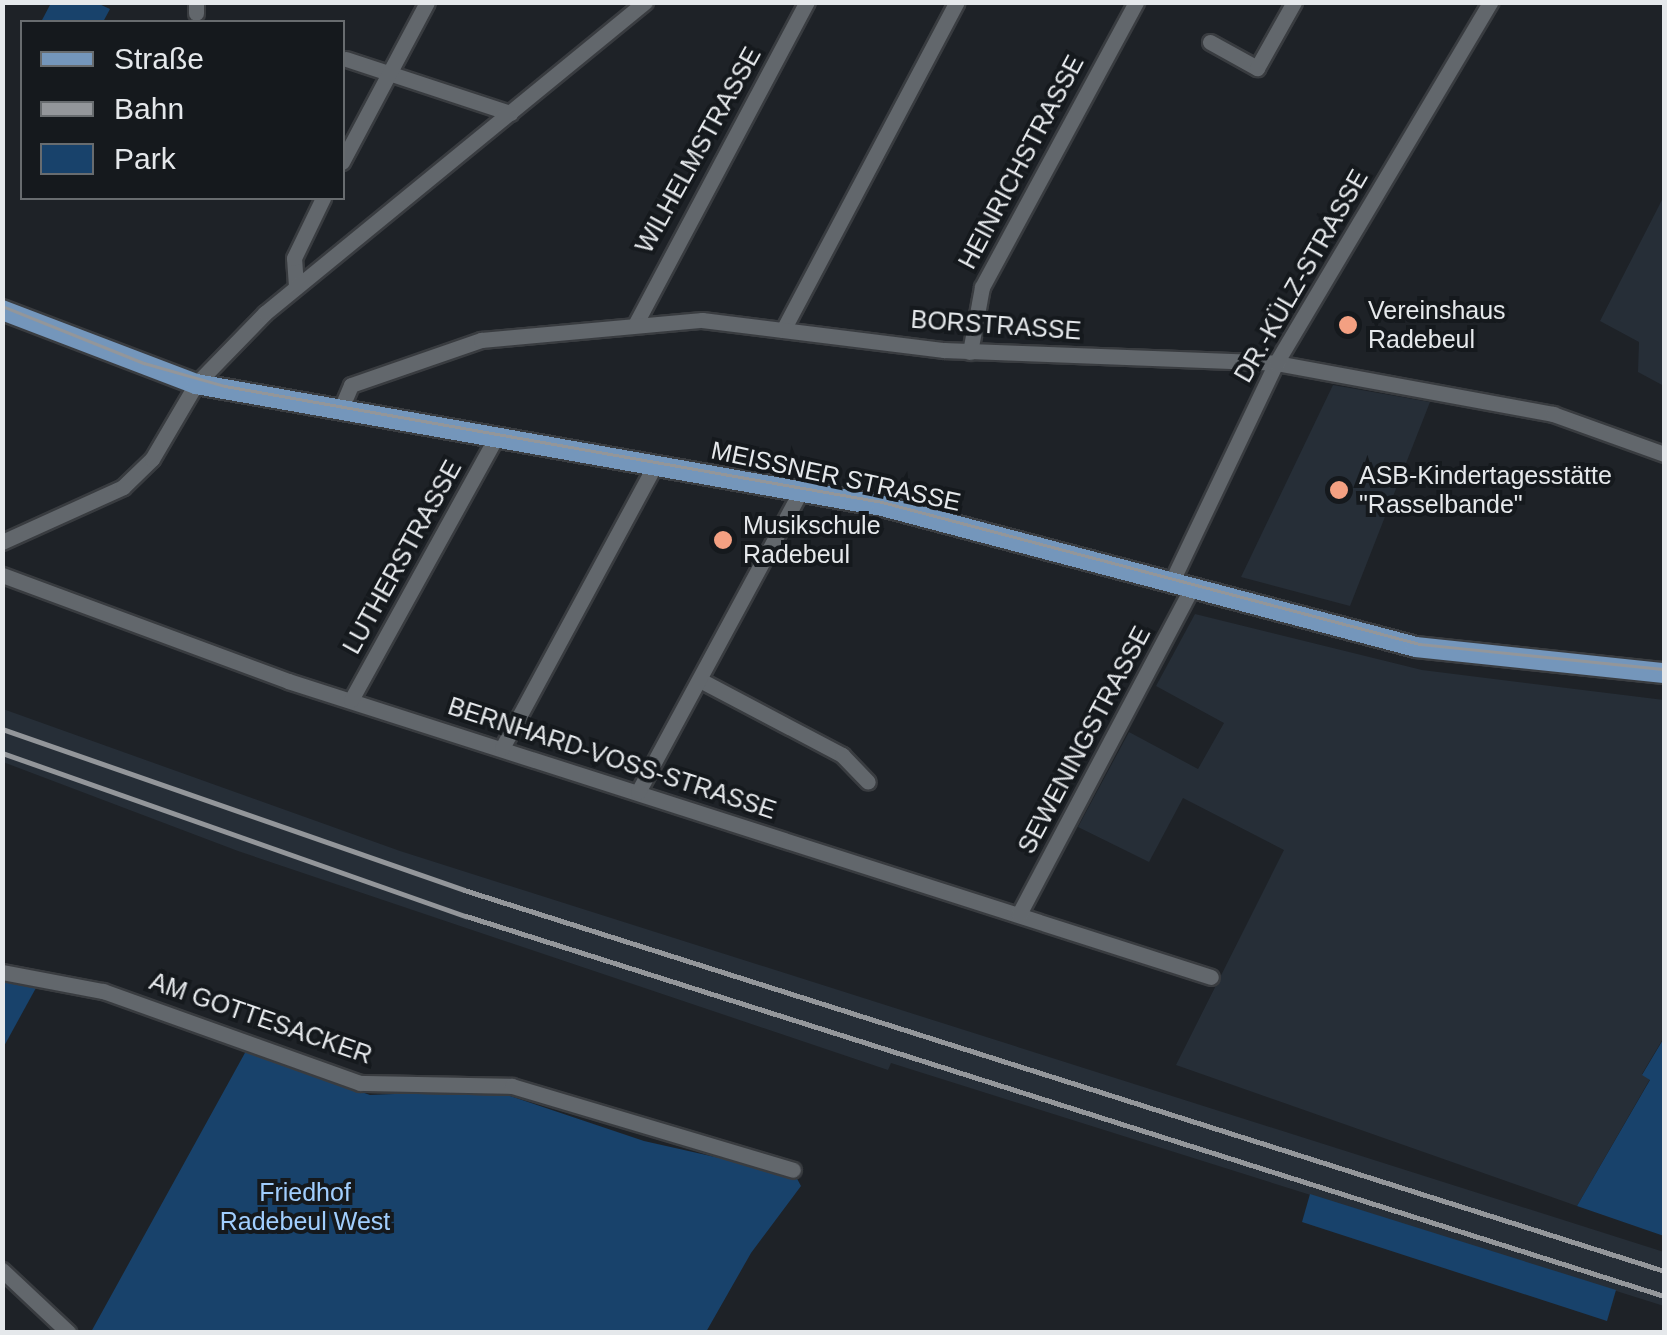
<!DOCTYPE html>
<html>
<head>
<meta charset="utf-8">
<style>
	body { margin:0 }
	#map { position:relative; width:1667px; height:1335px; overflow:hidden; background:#1e2227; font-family:Arial,sans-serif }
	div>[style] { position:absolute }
	.built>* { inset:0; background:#262e37 }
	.green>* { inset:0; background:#18426b }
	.roads { filter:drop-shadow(2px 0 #393c40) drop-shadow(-2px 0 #393c40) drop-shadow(0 2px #393c40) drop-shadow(0 -2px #393c40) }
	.minor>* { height:15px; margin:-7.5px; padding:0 7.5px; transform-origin:7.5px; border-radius:7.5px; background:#62676c }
	.major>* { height:20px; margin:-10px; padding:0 10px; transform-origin:10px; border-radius:10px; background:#7496bb }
	.tram>* { height:2.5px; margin:-1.25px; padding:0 1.25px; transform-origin:1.25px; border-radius:1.25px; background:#93969a }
	.rail>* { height:5px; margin:-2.5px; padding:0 2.5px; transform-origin:2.5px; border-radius:2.5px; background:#93969a }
	.dots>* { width:28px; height:28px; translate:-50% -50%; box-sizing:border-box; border:5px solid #15191d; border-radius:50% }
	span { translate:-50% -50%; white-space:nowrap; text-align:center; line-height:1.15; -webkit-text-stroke:8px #15191d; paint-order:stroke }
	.street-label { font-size:25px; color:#e5e8eb }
	.poi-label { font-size:25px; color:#e5e8eb }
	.left { translate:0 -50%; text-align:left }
	.park-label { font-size:25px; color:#a1cefe }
	.frame { position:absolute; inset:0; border:5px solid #e5e8eb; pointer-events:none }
	.legend { position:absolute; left:20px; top:20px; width:325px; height:180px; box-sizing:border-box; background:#15191d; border:2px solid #686c6f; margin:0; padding:12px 18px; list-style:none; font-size:30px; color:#e5e8eb }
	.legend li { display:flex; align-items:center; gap:20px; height:50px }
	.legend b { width:50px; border:2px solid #686c6f }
</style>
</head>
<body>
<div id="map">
	<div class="built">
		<div style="clip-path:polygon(1664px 196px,1664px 386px,1638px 372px,1639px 342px,1600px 321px)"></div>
		<div style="clip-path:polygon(1333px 385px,1430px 402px,1350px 606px,1241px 577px)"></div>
		<div style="clip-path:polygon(1195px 614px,1422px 670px,1664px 700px,1664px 1037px,1642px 1074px,1650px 1079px,1577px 1206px,1176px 1065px,1284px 850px,1183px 798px,1149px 862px,1078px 827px,1129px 732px,1198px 769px,1224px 723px,1156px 686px)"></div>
		<div style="clip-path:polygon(3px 709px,400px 851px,1664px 1252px,1664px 1306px,891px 1063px,888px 1070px,238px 851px,3px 762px)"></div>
	</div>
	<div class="green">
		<div style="clip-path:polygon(51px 3px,97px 3px,110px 9px,103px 22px,41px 22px)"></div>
		<div style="clip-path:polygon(3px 981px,37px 986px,3px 1048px)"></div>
		<div style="clip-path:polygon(1664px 1038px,1664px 1236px,1577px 1206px,1650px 1080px,1642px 1075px)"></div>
		<div style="clip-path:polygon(246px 1051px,370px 1095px,492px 1090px,644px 1141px,795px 1175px,801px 1186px,751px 1253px,706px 1332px,91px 1332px)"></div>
		<div style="clip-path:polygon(1310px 1194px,1616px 1290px,1607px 1321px,1302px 1222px)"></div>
	</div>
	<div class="roads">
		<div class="minor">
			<div style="left:196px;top:13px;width:11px;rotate:-90deg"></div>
			<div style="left:1210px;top:42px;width:54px;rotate:29deg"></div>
			<div style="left:1257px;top:68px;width:76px;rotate:-60.7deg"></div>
			<div style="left:346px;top:59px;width:173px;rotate:18.2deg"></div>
			<div style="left:342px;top:162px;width:181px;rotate:-62deg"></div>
			<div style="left:296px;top:286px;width:28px;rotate:-94deg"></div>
			<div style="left:294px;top:258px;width:67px;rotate:-64.2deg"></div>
			<div style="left:636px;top:323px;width:364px;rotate:-62deg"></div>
			<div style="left:783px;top:330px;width:371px;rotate:-62.1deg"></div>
			<div style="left:970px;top:352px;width:66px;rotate:-79.5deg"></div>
			<div style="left:982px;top:287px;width:324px;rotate:-61.6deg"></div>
			<div style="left:340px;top:411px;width:28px;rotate:-67deg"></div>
			<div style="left:351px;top:385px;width:138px;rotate:-19.1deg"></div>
			<div style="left:481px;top:340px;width:222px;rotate:-5.2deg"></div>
			<div style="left:702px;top:320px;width:244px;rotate:7.1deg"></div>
			<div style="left:944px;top:350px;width:332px;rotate:2.2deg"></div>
			<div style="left:1276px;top:363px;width:282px;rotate:10.4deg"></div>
			<div style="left:1553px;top:414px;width:118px;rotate:19.8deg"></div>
			<div style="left:2px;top:542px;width:133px;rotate:-24.4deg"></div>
			<div style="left:123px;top:487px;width:40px;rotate:-44deg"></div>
			<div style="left:152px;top:459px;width:87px;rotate:-59.6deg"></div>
			<div style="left:196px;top:384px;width:99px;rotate:-45.8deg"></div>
			<div style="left:265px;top:313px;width:491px;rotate:-39.3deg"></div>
			<div style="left:2px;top:575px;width:305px;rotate:20.3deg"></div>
			<div style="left:288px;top:681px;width:969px;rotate:17.78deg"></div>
			<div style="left:1171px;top:583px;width:244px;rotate:-64.5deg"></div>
			<div style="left:1276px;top:363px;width:420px;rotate:-59.3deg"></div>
			<div style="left:700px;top:680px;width:161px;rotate:27.8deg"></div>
			<div style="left:842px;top:755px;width:37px;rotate:46deg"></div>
			<div style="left:351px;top:700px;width:300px;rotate:-61.1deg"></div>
			<div style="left:502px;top:748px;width:322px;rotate:-61.6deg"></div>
			<div style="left:638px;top:792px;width:343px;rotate:-61.6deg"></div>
			<div style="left:1019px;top:914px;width:368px;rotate:-62.1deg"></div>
			<div style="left:2px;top:972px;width:103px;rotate:10.7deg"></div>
			<div style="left:103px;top:991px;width:273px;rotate:19.7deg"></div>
			<div style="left:360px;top:1083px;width:152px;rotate:1.1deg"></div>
			<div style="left:512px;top:1086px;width:293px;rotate:16.6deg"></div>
			<div style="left:2px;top:1270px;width:91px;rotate:43.2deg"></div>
		</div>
		<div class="major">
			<div style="left:2px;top:310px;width:208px;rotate:20.9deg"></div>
			<div style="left:196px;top:384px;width:697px;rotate:10.08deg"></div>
			<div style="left:882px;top:506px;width:552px;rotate:14.79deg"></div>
			<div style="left:1416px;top:647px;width:249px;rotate:6deg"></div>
		</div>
	</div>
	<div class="tram">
		<div style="left:2px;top:306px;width:153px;rotate:21.9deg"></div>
		<div style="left:144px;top:363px;width:84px;rotate:15.9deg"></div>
		<div style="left:225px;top:386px;width:667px;rotate:10.01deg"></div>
		<div style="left:882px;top:502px;width:556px;rotate:14.79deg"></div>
		<div style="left:1420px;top:644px;width:245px;rotate:5.9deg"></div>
	</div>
	<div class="rail">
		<div style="left:2px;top:729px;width:489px;rotate:19.2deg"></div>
		<div style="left:464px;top:890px;width:1259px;rotate:17.61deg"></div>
		<div style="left:2px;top:753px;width:492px;rotate:19.4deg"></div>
		<div style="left:466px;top:916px;width:1257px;rotate:17.6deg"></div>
	</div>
	<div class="dots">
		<div style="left:1348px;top:325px;background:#f3a082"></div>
		<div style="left:1339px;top:490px;background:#f3a082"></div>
		<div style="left:723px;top:540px;background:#f3a082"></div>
	</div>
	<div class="street-label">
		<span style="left:698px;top:150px;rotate:-61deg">WILHELMSTRASSE</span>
		<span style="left:1021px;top:162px;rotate:-62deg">HEINRICHSTRASSE</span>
		<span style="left:1301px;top:276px;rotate:-60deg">DR.-KÜLZ-STRASSE</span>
		<span style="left:996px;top:325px;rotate:4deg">BORSTRASSE</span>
		<span style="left:836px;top:476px;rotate:12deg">MEISSNER STRASSE</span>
		<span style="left:402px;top:557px;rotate:-61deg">LUTHERSTRASSE</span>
		<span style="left:1084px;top:740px;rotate:-62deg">SEWENINGSTRASSE</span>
		<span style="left:612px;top:758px;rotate:18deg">BERNHARD-VOSS-STRASSE</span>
		<span style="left:261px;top:1018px;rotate:19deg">AM GOTTESACKER</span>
	</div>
	<div class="poi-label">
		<span class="left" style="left:1368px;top:325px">Vereinshaus<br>Radebeul</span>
		<span class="left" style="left:1359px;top:490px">ASB-Kindertagesstätte<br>"Rasselbande"</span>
		<span class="left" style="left:743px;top:540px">Musikschule<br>Radebeul</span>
	</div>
	<div class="park-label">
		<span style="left:305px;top:1207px">Friedhof<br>Radebeul West</span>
	</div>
	<div class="frame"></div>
	<ul class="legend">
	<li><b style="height:12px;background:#7496bb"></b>Straße</li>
	<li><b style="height:12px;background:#93969a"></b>Bahn</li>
	<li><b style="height:28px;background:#18426b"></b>Park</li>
	</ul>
</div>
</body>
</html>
